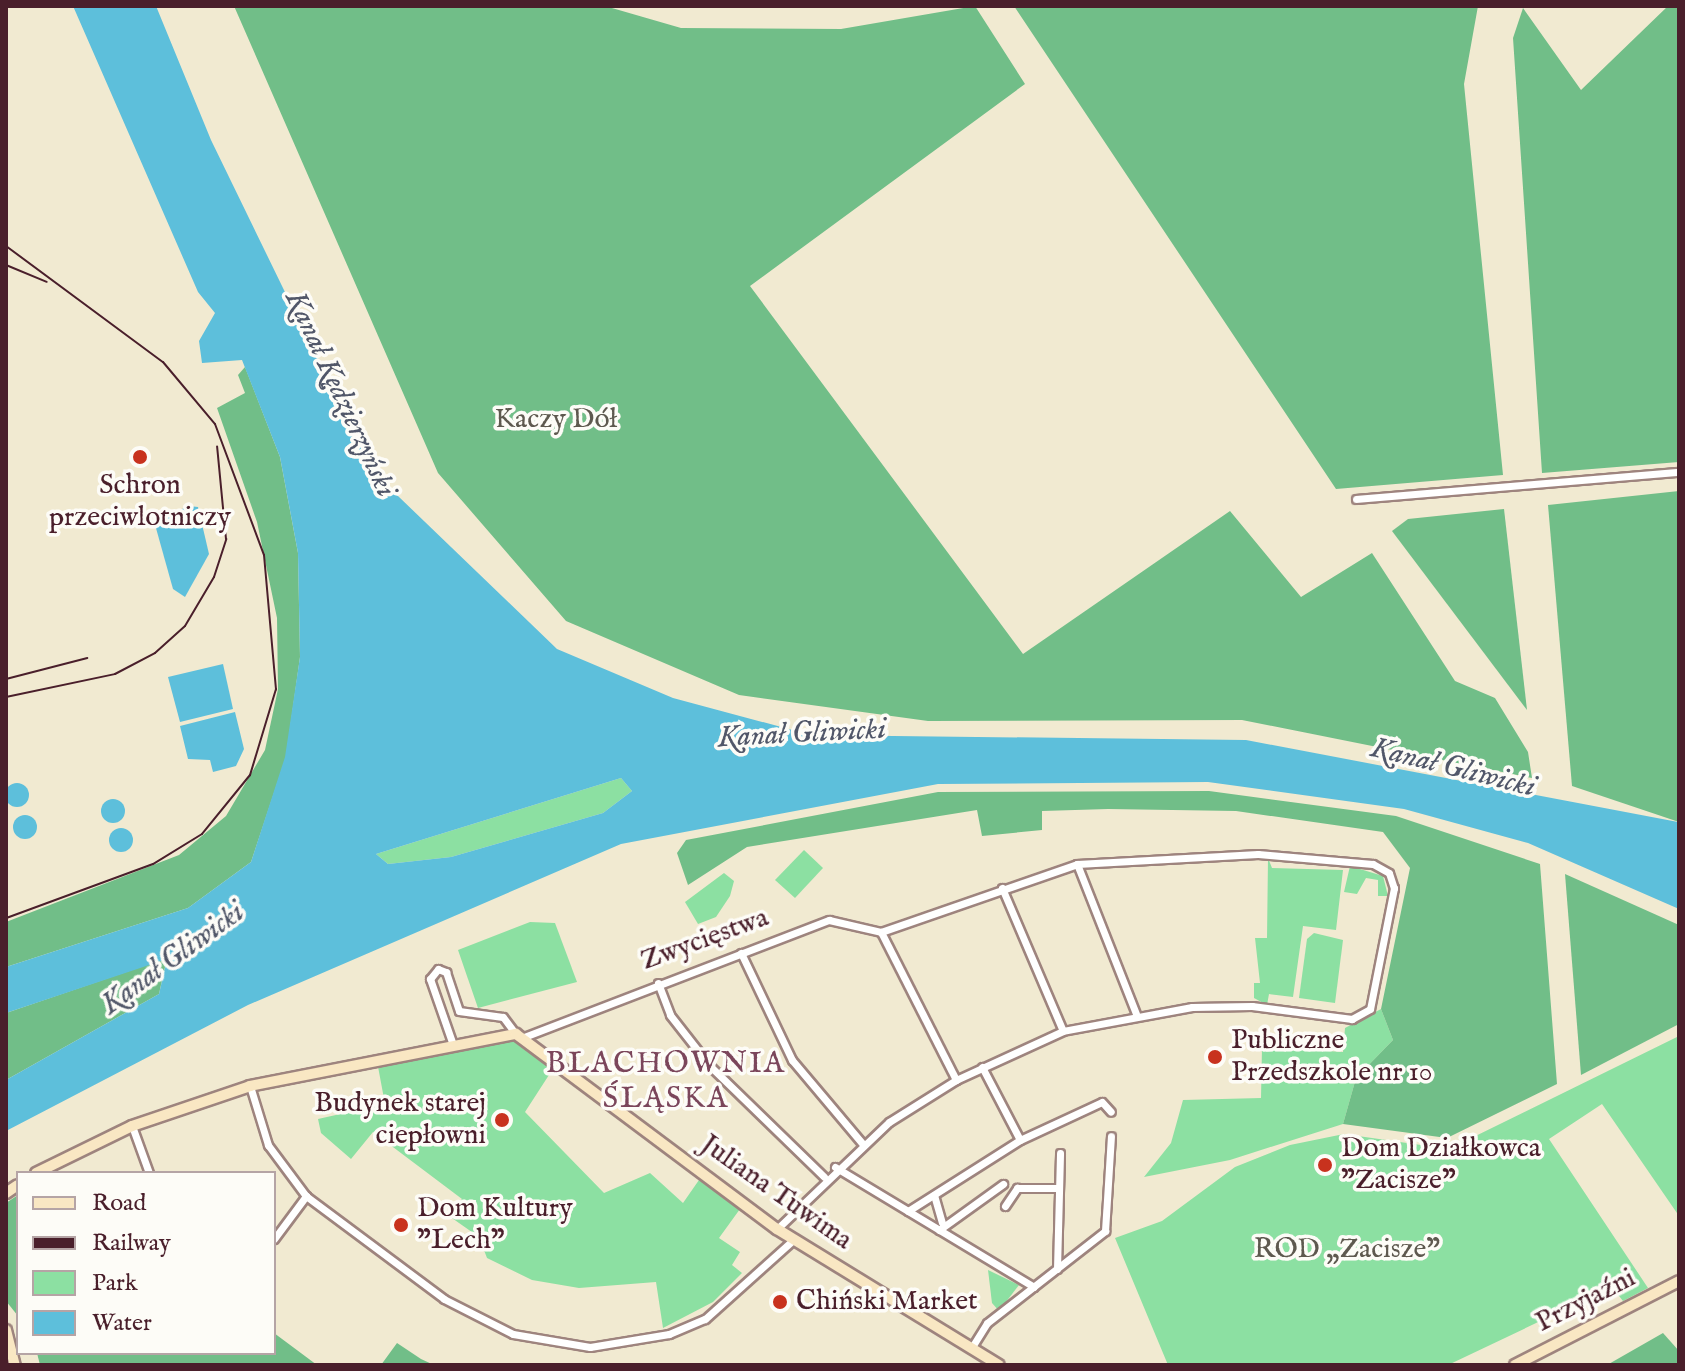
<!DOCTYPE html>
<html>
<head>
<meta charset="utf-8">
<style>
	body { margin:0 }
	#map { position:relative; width:1685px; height:1371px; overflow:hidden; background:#f1ead1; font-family:"IM FELL English",serif }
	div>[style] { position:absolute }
	.green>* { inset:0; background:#8ce0a2 }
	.forest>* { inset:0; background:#71be88 }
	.water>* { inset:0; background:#5dbfdb }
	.round { border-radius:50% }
	.roads { filter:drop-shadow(2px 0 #9e847e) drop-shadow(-2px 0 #9e847e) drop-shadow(0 2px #9e847e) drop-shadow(0 -2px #9e847e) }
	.street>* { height:7px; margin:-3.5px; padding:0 3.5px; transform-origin:3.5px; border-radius:3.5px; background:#fff }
	.secondary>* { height:10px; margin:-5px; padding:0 5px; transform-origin:5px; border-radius:5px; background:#f9e7c3 }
	.rail>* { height:2px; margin:-1px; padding:0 1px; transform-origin:1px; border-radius:1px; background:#4a1f2b }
	.dots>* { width:22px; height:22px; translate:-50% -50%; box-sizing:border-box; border:4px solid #fdfcf7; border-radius:50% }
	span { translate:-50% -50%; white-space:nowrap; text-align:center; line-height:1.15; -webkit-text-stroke:7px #fdfcf7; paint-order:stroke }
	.park-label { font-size:28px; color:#5e594f }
	.poi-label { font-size:28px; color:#4a1f2b }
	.left { translate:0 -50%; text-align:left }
	.right { translate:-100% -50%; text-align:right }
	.street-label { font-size:28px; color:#4a1f2b }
	.water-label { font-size:30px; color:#515769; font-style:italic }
	.neighbourhood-label { font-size:30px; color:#7b465b; letter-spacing:2px }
	.frame { position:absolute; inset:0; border:8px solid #4a1f2b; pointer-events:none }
	.legend { position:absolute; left:16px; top:1171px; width:260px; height:184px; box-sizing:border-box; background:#fdfcf7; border:2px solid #b5a4a5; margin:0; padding:10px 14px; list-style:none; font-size:24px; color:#4a1f2b }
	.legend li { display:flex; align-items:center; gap:16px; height:40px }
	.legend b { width:40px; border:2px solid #b5a4a5 }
</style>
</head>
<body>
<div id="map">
	<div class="green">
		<div style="clip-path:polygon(621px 778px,632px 791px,603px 813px,451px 857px,388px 864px,376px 854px)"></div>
		<div style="clip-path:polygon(804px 850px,823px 868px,795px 898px,775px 880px)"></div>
		<div style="clip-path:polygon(1268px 858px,1272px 868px,1343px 870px,1336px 930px,1303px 926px,1293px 997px,1269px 994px,1267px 1005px,1254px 998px,1254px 983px,1260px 983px,1255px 938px,1267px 938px)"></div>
		<div style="clip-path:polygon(1350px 866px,1383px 876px,1388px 896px,1378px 896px,1378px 880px,1366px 878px,1357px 894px,1344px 892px)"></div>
		<div style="clip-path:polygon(724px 873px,734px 881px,730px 896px,716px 917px,698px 924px,685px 902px)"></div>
		<div style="clip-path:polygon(530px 922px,555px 923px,577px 982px,478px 1008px,458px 950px)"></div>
		<div style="clip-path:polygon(1314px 933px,1343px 940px,1335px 1003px,1299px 998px,1307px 939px)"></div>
		<div style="clip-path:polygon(1381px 1009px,1393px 1040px,1356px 1078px,1343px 1124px,1230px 1160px,1144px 1177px,1171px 1143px,1183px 1100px,1261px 1098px,1262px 1047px,1343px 1052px,1345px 1028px)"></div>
		<div style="clip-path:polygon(516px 1034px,558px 1061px,525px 1112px,604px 1193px,650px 1173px,683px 1203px,699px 1180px,740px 1209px,719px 1238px,740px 1252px,732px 1265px,742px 1273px,713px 1302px,663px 1328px,656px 1282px,579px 1288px,532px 1280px,487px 1258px,479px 1237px,449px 1216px,462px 1199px,373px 1132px,351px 1159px,321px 1133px,318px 1119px,385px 1104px,376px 1056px)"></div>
		<div style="clip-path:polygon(1679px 1036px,1679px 1216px,1602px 1104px,1549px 1139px,1648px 1288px,1623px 1301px,1612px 1287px,1448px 1365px,1168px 1365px,1115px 1238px,1162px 1221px,1235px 1167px,1290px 1145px,1344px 1134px,1449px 1149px)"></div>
		<div style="clip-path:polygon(988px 1270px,1019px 1285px,999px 1311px,992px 1303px)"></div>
	</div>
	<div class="forest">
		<div style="clip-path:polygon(234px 6px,605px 6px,681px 28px,841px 29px,975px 6px,1025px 84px,750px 286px,1023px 654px,1230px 511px,1301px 597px,1372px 553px,1455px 681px,1495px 698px,1528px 752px,1532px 778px,1242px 720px,928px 721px,739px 695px,566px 621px,438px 473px)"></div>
		<div style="clip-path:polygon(1014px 6px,1478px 6px,1464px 84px,1503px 475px,1336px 489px)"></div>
		<div style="clip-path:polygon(1668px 6px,1679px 6px,1679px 462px,1542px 473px,1513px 38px,1523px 8px,1581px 90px)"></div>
		<div style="clip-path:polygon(245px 367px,280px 457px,298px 553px,300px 657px,286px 757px,251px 862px,188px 908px,6px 967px,6px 922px,179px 855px,226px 816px,265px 750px,278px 689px,277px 618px,257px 522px,217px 408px,245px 393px,238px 375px)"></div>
		<div style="clip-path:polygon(1679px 491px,1679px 822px,1572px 786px,1548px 505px)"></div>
		<div style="clip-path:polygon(1504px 509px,1527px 710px,1392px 531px,1408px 519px)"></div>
		<div style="clip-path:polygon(1209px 791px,1396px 816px,1540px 864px,1557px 1084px,1447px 1138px,1343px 1124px,1356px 1078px,1393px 1040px,1381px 1009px,1410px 868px,1383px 832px,1236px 811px,1108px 809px,1042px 811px,1042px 830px,982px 836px,977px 810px,747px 847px,688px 885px,677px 853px,686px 840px,938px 792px)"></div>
		<div style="clip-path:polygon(1565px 874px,1679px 925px,1679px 1024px,1581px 1075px)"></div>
		<div style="clip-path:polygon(167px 958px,159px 994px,6px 1080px,6px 1013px)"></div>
		<div style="clip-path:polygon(18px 1195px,18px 1316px,6px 1301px,6px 1203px)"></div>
		<div style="clip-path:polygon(274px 1333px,317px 1365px,40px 1365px,37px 1353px,274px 1353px)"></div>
		<div style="clip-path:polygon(1663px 1333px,1679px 1351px,1679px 1365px,1607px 1365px)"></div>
		<div style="clip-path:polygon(397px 1343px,421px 1359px,434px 1365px,381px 1365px)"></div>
	</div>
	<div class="water">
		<div style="clip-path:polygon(evenodd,73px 6px,156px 6px,211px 140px,372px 471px,557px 649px,673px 698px,811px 735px,1246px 740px,1678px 822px,1679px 909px,1528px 843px,1404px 809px,1208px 782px,938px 784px,621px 844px,248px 1005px,6px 1131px,6px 1080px,159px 994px,167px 959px,6px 1013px,6px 967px,188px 908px,251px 862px,285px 757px,300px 657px,298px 553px,280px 457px,242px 360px,202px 363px,199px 341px,215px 313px,198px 292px,73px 6px,621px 778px,632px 791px,603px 813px,451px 857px,388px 864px,376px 854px,621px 778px)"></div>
		<div style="clip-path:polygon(189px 506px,198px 507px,209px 554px,185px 597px,173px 589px,154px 521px)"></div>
		<div style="clip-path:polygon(223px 664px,233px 709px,180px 722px,168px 677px)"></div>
		<div style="clip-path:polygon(235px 712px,244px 749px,236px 766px,213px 772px,210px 760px,188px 759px,180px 726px)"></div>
		<div class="round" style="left:5px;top:783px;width:24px;height:24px"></div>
		<div class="round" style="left:101px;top:799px;width:24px;height:24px"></div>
		<div class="round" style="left:13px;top:815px;width:24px;height:24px"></div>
		<div class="round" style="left:109px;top:828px;width:24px;height:24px"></div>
	</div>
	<div class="roads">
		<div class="street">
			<div style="left:1356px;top:499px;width:324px;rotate:-4.8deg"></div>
			<div style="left:1077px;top:864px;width:161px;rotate:68.5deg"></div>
			<div style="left:1002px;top:888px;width:155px;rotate:66.9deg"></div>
			<div style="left:881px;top:932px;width:166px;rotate:63.1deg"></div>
			<div style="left:741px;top:953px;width:119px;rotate:64.5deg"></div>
			<div style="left:792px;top:1060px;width:109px;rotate:49.9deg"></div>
			<div style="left:658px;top:983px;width:34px;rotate:69deg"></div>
			<div style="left:670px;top:1015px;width:65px;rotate:51.9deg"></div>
			<div style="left:710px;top:1066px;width:159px;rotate:44.2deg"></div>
			<div style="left:524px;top:1037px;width:327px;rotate:-21deg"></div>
			<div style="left:829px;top:920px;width:53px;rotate:13deg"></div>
			<div style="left:881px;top:932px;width:207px;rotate:-19.1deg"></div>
			<div style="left:1077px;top:864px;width:181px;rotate:-3.2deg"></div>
			<div style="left:1258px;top:854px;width:115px;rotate:5deg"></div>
			<div style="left:1373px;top:864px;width:18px;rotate:29deg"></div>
			<div style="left:1389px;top:873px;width:16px;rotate:72deg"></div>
			<div style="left:1394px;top:888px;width:123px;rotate:101.2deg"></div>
			<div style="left:1370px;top:1009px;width:21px;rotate:151deg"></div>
			<div style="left:1352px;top:1019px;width:101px;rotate:-172.6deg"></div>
			<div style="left:1252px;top:1006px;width:60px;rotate:179deg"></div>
			<div style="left:1192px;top:1007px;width:131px;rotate:169.5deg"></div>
			<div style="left:1063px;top:1031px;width:118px;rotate:155.4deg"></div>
			<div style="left:956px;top:1080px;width:79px;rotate:147.9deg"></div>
			<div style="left:889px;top:1122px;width:155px;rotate:136.3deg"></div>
			<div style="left:452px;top:1042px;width:67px;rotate:-109.2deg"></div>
			<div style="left:430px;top:979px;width:13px;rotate:-51deg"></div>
			<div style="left:438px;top:969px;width:9px;rotate:21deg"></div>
			<div style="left:446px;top:972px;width:41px;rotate:71.6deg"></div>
			<div style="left:459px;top:1011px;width:44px;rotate:7.8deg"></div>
			<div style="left:503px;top:1017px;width:21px;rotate:53deg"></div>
			<div style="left:982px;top:1067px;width:82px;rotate:62.5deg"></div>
			<div style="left:250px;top:1086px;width:62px;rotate:73deg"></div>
			<div style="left:268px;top:1145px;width:64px;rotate:53.3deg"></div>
			<div style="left:306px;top:1196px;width:172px;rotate:36.7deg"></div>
			<div style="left:444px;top:1299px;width:77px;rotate:26.9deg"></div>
			<div style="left:513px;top:1334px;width:78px;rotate:9.6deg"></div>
			<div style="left:590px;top:1347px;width:80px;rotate:-9.3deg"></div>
			<div style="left:669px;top:1334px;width:39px;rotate:-23deg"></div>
			<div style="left:705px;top:1319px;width:118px;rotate:-41.9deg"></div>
			<div style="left:132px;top:1126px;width:50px;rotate:70.1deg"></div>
			<div style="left:835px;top:1167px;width:232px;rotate:31.1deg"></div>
			<div style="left:934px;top:1195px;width:29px;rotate:74deg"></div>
			<div style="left:1005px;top:1206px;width:22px;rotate:-56deg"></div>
			<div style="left:1017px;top:1188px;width:42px"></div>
			<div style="left:908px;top:1211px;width:133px;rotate:-32.4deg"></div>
			<div style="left:1020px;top:1140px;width:90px;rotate:-24.9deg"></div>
			<div style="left:1102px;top:1102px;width:13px;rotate:48deg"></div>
			<div style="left:939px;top:1230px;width:79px;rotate:-35.7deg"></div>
			<div style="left:274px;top:1239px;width:54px;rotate:-53.3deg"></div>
			<div style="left:1057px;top:1269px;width:116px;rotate:-88.5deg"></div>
			<div style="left:972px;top:1347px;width:28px;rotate:-58deg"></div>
			<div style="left:987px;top:1323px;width:150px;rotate:-37.9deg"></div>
			<div style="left:1105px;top:1231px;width:95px;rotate:-86.4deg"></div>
		</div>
		<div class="secondary">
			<div style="left:36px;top:1173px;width:107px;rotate:-26.1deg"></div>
			<div style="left:132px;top:1126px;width:125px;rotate:-18.7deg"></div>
			<div style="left:250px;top:1086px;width:271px;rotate:-11.1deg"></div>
			<div style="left:516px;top:1034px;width:326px;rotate:36.8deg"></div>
			<div style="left:777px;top:1229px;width:260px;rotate:31.5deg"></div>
			<div style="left:6px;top:1193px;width:14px;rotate:-34deg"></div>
			<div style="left:6px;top:1330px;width:36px;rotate:76deg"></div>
			<div style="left:1515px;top:1365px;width:184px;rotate:-27.1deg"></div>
		</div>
	</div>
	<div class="rail">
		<div style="left:6px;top:246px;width:195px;rotate:36.5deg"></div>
		<div style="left:163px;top:362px;width:81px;rotate:50deg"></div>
		<div style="left:215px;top:424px;width:140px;rotate:69.5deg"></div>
		<div style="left:264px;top:555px;width:135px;rotate:84.9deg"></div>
		<div style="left:276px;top:689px;width:90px;rotate:106.8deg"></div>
		<div style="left:250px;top:775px;width:76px;rotate:129.1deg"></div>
		<div style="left:202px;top:834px;width:57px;rotate:148.5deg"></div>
		<div style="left:153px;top:864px;width:157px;rotate:159.8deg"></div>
		<div style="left:6px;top:265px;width:44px;rotate:22.5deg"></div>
		<div style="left:6px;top:679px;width:84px;rotate:-14.5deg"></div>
		<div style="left:6px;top:697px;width:111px;rotate:-11.9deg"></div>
		<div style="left:115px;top:674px;width:45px;rotate:-27.7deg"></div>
		<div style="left:155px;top:653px;width:40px;rotate:-42deg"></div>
		<div style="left:185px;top:626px;width:57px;rotate:-59.4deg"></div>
		<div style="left:214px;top:577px;width:40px;rotate:-72deg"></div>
		<div style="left:226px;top:539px;width:93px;rotate:-95.5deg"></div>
	</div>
	<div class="dots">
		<div style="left:140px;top:457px;background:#c8321e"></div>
		<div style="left:1215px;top:1057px;background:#c8321e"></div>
		<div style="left:502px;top:1120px;background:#c8321e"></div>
		<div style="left:1325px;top:1165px;background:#c8321e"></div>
		<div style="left:401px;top:1225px;background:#c8321e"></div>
		<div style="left:780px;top:1302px;background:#c8321e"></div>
	</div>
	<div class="park-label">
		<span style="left:556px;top:420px">Kaczy Dół</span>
		<span style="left:1347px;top:1250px">ROD „Zacisze”</span>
	</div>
	<div class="poi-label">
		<span style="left:140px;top:502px">Schron<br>przeciwlotniczy</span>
		<span class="left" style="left:1231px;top:1057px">Publiczne<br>Przedszkole nr 10</span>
		<span class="right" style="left:486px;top:1120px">Budynek starej<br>ciepłowni</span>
		<span class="left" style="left:1341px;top:1165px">Dom Działkowca<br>"Zacisze"</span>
		<span class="left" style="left:417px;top:1225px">Dom Kultury<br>"Lech"</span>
		<span class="left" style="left:796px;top:1302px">Chiński Market</span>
	</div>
	<div class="street-label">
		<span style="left:705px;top:940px;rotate:-20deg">Zwycięstwa</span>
		<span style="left:776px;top:1193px;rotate:35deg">Juliana Tuwima</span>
		<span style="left:1586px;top:1301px;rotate:-27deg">Przyjaźni</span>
	</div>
	<div class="water-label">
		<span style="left:340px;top:394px;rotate:65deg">Kanał Kędzierzyński</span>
		<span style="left:802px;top:734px;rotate:-3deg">Kanał Gliwicki</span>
		<span style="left:1453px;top:768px;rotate:14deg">Kanał Gliwicki</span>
		<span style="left:173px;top:959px;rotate:-36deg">Kanał Gliwicki</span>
	</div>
	<div class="neighbourhood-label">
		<span style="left:666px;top:1081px">BLACHOWNIA<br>ŚLĄSKA</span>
	</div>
	<div class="frame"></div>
	<ul class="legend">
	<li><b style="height:10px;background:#f9e7c3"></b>Road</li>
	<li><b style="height:10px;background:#4a1f2b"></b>Railway</li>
	<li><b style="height:22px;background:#8ce0a2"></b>Park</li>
	<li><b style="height:22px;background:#5dbfdb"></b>Water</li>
	</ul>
</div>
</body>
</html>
